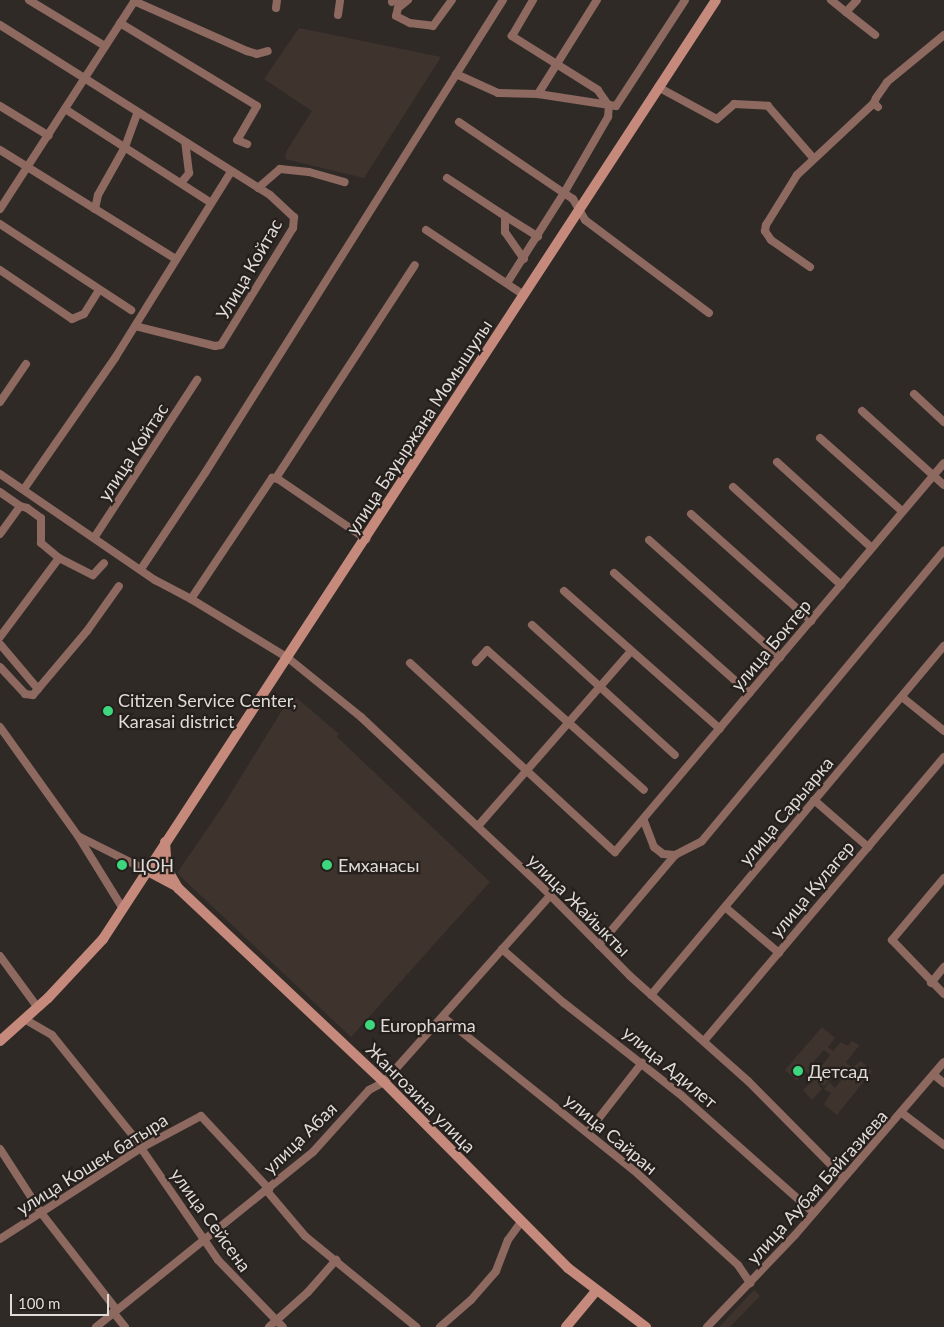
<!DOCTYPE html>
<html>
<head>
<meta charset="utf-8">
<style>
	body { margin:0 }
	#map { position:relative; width:944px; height:1327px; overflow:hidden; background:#302a27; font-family:Lato,sans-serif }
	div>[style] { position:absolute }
	.built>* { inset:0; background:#3e332d }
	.street>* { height:8px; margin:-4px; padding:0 4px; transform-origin:4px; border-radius:4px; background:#8e6960 }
	.secondary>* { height:10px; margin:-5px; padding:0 5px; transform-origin:5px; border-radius:5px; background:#c68a7d }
	.dots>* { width:14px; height:14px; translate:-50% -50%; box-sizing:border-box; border:2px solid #26201d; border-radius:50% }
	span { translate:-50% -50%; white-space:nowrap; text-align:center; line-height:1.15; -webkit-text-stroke:4.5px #26201d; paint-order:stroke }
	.street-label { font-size:18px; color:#dfdbd9 }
	.poi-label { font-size:18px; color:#dfdbd9 }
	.left { translate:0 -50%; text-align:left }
	.scale { position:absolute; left:10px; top:1294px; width:99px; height:22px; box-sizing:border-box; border:2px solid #dfdbd9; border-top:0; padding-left:6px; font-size:15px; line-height:18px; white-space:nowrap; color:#dfdbd9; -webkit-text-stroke:4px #26201d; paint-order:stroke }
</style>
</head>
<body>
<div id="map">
	<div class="built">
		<div style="clip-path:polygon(299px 28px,441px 57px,364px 178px,285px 159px,286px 152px,312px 111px,264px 79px)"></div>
		<div style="clip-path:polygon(292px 694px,339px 734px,337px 737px,490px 882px,351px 1037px,177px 873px,223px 806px)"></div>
		<div style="clip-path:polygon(evenodd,822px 1027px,835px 1038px,828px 1047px,833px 1051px,841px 1042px,848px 1046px,852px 1041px,856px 1043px,859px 1046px,846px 1062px,852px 1068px,861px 1061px,872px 1071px,837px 1115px,824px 1104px,831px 1093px,824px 1089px,829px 1082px,835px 1088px,848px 1072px,846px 1068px,842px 1066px,824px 1086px,820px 1083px,818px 1085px,822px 1089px,812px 1100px,803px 1090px,815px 1079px,805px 1071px,797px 1081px,785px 1070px,822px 1027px,824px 1050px,830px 1055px,817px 1072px,811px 1071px,808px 1068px,824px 1050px)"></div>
		<div style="clip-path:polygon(754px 1290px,760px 1296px,730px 1327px,719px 1327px)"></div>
	</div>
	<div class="street">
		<div style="left:29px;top:0;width:89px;rotate:31.2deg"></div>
		<div style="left:408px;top:0;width:13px;rotate:141deg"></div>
		<div style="left:398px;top:8px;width:8px;rotate:104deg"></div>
		<div style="left:396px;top:16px;width:16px;rotate:27deg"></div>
		<div style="left:410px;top:23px;width:23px;rotate:7deg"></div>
		<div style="left:433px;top:26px;width:32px;rotate:-54deg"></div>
		<div style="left:831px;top:0;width:19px;rotate:39deg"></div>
		<div style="left:846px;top:12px;width:16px;rotate:-47deg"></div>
		<div style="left:134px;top:1px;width:124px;rotate:23.9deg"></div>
		<div style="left:247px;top:51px;width:10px;rotate:17deg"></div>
		<div style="left:257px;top:54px;width:11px;rotate:-15deg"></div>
		<div style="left:392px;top:2px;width:7px;rotate:-16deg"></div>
		<div style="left:276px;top:8px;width:8px;rotate:-83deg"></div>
		<div style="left:846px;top:12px;width:37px;rotate:38deg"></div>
		<div style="left:338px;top:15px;width:15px;rotate:-82deg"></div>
		<div style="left:120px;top:23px;width:160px;rotate:31.2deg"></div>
		<div style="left:257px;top:106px;width:39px;rotate:120deg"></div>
		<div style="left:237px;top:140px;width:11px;rotate:22deg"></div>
		<div style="left:0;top:25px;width:319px;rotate:32.2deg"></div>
		<div style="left:270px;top:195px;width:33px;rotate:43deg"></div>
		<div style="left:294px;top:217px;width:11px;rotate:95deg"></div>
		<div style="left:293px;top:228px;width:137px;rotate:121.6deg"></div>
		<div style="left:221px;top:345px;width:6px;rotate:171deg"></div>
		<div style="left:215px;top:346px;width:82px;rotate:-166deg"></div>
		<div style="left:456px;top:74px;width:46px;rotate:24.3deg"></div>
		<div style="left:498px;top:93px;width:40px;rotate:1.4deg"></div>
		<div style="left:538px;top:94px;width:79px;rotate:8.7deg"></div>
		<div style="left:616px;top:106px;width:126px;rotate:-56.9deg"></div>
		<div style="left:658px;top:87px;width:67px;rotate:28.5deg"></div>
		<div style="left:717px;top:119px;width:23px;rotate:-41deg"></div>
		<div style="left:734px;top:104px;width:34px;rotate:3deg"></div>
		<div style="left:768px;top:106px;width:70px;rotate:49deg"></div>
		<div style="left:538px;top:94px;width:111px;rotate:-57.9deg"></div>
		<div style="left:0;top:106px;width:57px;rotate:31.5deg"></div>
		<div style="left:878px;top:107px;width:6px;rotate:-135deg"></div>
		<div style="left:874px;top:103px;width:5px;rotate:-68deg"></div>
		<div style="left:876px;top:98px;width:19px;rotate:-55deg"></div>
		<div style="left:887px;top:82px;width:74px;rotate:-39.5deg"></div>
		<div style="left:65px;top:109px;width:169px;rotate:32.7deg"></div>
		<div style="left:459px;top:122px;width:127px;rotate:34.1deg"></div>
		<div style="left:564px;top:193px;width:88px;rotate:-59.9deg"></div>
		<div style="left:608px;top:117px;width:11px;rotate:-85deg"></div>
		<div style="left:609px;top:106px;width:19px;rotate:-125deg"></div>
		<div style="left:598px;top:90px;width:102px;rotate:-147.9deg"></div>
		<div style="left:512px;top:36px;width:42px;rotate:-59.7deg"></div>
		<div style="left:0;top:150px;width:207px;rotate:31.8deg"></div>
		<div style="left:447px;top:178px;width:69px;rotate:33.2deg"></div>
		<div style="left:505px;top:216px;width:16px;rotate:90deg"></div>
		<div style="left:505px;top:232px;width:33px;rotate:55deg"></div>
		<div style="left:181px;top:183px;width:13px;rotate:-51deg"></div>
		<div style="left:189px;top:173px;width:31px;rotate:-97deg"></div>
		<div style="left:258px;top:188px;width:29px;rotate:-41deg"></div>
		<div style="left:280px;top:169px;width:29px;rotate:6deg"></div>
		<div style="left:309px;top:172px;width:37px;rotate:16deg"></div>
		<div style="left:0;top:209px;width:249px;rotate:-57.1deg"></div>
		<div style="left:95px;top:209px;width:14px;rotate:-78deg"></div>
		<div style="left:98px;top:195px;width:55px;rotate:-60.6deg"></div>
		<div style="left:125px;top:147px;width:37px;rotate:-70deg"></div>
		<div style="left:505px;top:216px;width:39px;rotate:32deg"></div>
		<div style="left:0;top:224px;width:157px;rotate:33.3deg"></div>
		<div style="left:426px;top:230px;width:118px;rotate:33.6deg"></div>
		<div style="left:810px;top:267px;width:47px;rotate:-145.3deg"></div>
		<div style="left:771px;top:240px;width:11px;rotate:-124deg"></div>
		<div style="left:765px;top:231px;width:6px;rotate:-81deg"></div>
		<div style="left:766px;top:225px;width:59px;rotate:-58.2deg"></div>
		<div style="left:797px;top:175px;width:105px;rotate:-43.1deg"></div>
		<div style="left:0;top:270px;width:87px;rotate:34.2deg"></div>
		<div style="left:72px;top:319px;width:13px;rotate:-23deg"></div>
		<div style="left:84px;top:314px;width:28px;rotate:-58deg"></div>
		<div style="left:507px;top:283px;width:107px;rotate:-57.7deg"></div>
		<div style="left:564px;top:193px;width:11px;rotate:34deg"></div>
		<div style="left:573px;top:199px;width:24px;rotate:60deg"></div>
		<div style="left:585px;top:220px;width:155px;rotate:36.9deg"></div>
		<div style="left:914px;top:394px;width:41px;rotate:43deg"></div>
		<div style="left:0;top:402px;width:46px;rotate:-55.6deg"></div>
		<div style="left:862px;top:411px;width:110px;rotate:42.1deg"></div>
		<div style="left:820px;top:438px;width:110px;rotate:41.7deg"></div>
		<div style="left:777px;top:462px;width:128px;rotate:42.2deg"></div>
		<div style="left:0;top:474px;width:188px;rotate:34.4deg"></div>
		<div style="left:155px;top:580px;width:41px;rotate:27.8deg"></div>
		<div style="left:191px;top:599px;width:146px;rotate:-56.2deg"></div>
		<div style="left:272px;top:478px;width:6px;rotate:9deg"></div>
		<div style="left:278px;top:479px;width:107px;rotate:34.3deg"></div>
		<div style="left:276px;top:478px;width:254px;rotate:-56.9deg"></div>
		<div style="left:733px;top:487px;width:146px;rotate:42.2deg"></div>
		<div style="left:24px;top:489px;width:160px;rotate:-55.2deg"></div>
		<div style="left:115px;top:358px;width:219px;rotate:-58.1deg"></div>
		<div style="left:0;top:492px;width:24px;rotate:35deg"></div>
		<div style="left:691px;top:514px;width:161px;rotate:41.7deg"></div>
		<div style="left:0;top:534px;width:34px;rotate:-54deg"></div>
		<div style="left:20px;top:506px;width:7px;rotate:16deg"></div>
		<div style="left:27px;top:508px;width:17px;rotate:36deg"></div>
		<div style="left:41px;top:518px;width:25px;rotate:90deg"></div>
		<div style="left:41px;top:543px;width:23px;rotate:40deg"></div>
		<div style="left:59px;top:558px;width:99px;rotate:126.8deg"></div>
		<div style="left:94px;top:538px;width:189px;rotate:-56.9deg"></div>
		<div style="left:649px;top:540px;width:176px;rotate:41.8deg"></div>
		<div style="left:59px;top:558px;width:38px;rotate:27deg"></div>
		<div style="left:93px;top:575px;width:16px;rotate:-47deg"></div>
		<div style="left:141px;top:569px;width:115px;rotate:-56.3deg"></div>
		<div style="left:205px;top:473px;width:559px;rotate:-57.79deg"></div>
		<div style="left:614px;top:573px;width:181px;rotate:41.6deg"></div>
		<div style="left:564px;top:591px;width:208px;rotate:41.5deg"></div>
		<div style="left:191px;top:599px;width:114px;rotate:31.3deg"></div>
		<div style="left:288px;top:658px;width:94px;rotate:38.9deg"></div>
		<div style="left:361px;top:717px;width:251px;rotate:43.2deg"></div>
		<div style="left:544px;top:889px;width:122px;rotate:45.3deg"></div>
		<div style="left:630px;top:976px;width:158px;rotate:41.7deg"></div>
		<div style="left:748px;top:1081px;width:136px;rotate:45.3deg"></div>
		<div style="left:532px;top:625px;width:193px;rotate:42.3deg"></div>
		<div style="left:0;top:644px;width:59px;rotate:49.8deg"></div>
		<div style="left:38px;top:689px;width:76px;rotate:-49.8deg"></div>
		<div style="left:87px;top:631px;width:55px;rotate:-54.6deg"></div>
		<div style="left:476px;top:662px;width:16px;rotate:-47deg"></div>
		<div style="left:487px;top:650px;width:210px;rotate:41.7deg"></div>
		<div style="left:410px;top:663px;width:279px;rotate:42.7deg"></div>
		<div style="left:615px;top:852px;width:509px;rotate:-49.78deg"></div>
		<div style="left:0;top:667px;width:37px;rotate:47deg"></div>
		<div style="left:25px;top:694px;width:8px;rotate:7deg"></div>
		<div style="left:33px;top:695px;width:8px;rotate:-50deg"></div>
		<div style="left:902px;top:697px;width:54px;rotate:39deg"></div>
		<div style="left:0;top:727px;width:134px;rotate:54.4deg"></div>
		<div style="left:78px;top:836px;width:86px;rotate:58.3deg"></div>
		<div style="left:814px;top:800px;width:72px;rotate:41deg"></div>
		<div style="left:644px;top:821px;width:28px;rotate:69deg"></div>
		<div style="left:654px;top:847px;width:11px;rotate:38deg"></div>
		<div style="left:663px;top:854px;width:12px;rotate:5deg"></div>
		<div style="left:478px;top:826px;width:232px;rotate:-48.8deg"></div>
		<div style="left:80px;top:837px;width:74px;rotate:26.6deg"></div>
		<div style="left:944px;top:878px;width:81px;rotate:130deg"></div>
		<div style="left:892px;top:940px;width:75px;rotate:46.1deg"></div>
		<div style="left:725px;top:907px;width:71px;rotate:40.4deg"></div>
		<div style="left:599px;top:945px;width:118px;rotate:-49.8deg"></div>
		<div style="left:675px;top:855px;width:30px;rotate:-27deg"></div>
		<div style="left:702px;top:841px;width:378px;rotate:-50.2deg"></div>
		<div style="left:502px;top:949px;width:82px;rotate:41.1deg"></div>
		<div style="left:564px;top:1003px;width:150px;rotate:38.2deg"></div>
		<div style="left:682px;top:1096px;width:176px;rotate:41.6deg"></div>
		<div style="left:0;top:956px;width:64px;rotate:53.8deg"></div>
		<div style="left:931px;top:983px;width:21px;rotate:-51deg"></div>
		<div style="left:651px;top:995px;width:456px;rotate:-50deg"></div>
		<div style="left:443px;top:1017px;width:250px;rotate:38.8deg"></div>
		<div style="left:638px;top:1174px;width:135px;rotate:42.3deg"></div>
		<div style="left:738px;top:1265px;width:22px;rotate:56deg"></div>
		<div style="left:26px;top:1020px;width:30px;rotate:30deg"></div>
		<div style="left:52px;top:1035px;width:144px;rotate:51.2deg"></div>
		<div style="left:704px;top:1041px;width:372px;rotate:-49.8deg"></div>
		<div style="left:934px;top:1075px;width:13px;rotate:39deg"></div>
		<div style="left:902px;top:1113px;width:53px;rotate:37.3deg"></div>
		<div style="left:588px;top:1132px;width:88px;rotate:-52deg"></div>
		<div style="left:141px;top:1148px;width:136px;rotate:55.5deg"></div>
		<div style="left:218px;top:1260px;width:93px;rotate:45.9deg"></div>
		<div style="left:0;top:1149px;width:77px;rotate:57.1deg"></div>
		<div style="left:42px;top:1214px;width:120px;rotate:52.1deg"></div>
		<div style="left:267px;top:1191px;width:59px;rotate:49.8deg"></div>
		<div style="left:305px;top:1236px;width:144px;rotate:39.3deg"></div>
		<div style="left:0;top:1239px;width:168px;rotate:-32.8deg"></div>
		<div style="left:141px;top:1148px;width:68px;rotate:-28.1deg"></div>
		<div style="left:201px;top:1116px;width:100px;rotate:47deg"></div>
		<div style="left:113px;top:1312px;width:19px;rotate:51deg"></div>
		<div style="left:96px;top:1327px;width:279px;rotate:-38.9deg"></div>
		<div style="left:313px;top:1152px;width:84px;rotate:-47.9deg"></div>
		<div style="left:369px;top:1090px;width:17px;rotate:-28deg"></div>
		<div style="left:384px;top:1082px;width:249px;rotate:-48.3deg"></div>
		<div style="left:269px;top:1327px;width:52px;rotate:-41.9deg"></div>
		<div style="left:308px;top:1292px;width:43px;rotate:-48.8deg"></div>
		<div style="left:440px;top:1327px;width:41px;rotate:-41.1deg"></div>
		<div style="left:471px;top:1300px;width:38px;rotate:-49deg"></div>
		<div style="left:496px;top:1271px;width:33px;rotate:-69deg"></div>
		<div style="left:508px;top:1240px;width:22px;rotate:-54deg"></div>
		<div style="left:707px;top:1327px;width:127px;rotate:-46.3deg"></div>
		<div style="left:795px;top:1235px;width:228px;rotate:-49.3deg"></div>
	</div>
	<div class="secondary">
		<div style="left:165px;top:842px;width:27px;rotate:86deg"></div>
		<div style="left:167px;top:869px;width:22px;rotate:60deg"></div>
		<div style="left:178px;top:888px;width:283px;rotate:43.3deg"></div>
		<div style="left:384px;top:1082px;width:262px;rotate:45.3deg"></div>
		<div style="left:568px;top:1268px;width:98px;rotate:37.1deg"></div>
		<div style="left:146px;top:870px;width:32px;rotate:28deg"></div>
		<div style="left:0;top:1041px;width:64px;rotate:-41.9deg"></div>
		<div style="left:48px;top:998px;width:81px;rotate:-47deg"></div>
		<div style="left:103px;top:939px;width:1121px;rotate:-56.86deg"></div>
		<div style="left:566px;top:1327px;width:47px;rotate:-50.2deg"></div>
	</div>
	<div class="dots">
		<div style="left:108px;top:711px;background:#3dd77e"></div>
		<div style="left:122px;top:865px;background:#3dd77e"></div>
		<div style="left:327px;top:865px;background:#3dd77e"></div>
		<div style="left:370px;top:1025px;background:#3dd77e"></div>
		<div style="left:798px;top:1071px;background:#3dd77e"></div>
	</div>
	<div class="street-label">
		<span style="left:249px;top:269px;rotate:-60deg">Улица Койтас</span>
		<span style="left:419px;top:427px;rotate:-57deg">улица Бауыржана Момышулы</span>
		<span style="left:133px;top:452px;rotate:-57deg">улица Койтас</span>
		<span style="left:771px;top:645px;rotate:-50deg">улица Боктер</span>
		<span style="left:786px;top:811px;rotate:-50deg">улица Сарыарка</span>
		<span style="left:812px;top:889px;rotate:-50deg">улица Кулагер</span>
		<span style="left:579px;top:905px;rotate:45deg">улица Жайыкты</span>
		<span style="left:670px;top:1067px;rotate:40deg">улица Адилет</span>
		<span style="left:421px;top:1098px;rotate:45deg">Жангозина улица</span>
		<span style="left:611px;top:1134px;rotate:40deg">улица Сайран</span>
		<span style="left:300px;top:1138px;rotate:-44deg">улица Абая</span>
		<span style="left:92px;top:1164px;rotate:-32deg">улица Кошек батыра</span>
		<span style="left:817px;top:1187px;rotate:-48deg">улица Аубая Байгазиева</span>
		<span style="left:211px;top:1220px;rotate:54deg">улица Сейсена</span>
	</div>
	<div class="poi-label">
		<span class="left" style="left:118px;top:711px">Citizen Service Center,<br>Karasai district</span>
		<span class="left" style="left:132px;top:865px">ЦОН</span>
		<span class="left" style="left:338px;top:865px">Емханасы</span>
		<span class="left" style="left:380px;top:1025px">Europharma</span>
		<span class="left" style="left:808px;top:1071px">Детсад</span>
	</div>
	<div class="scale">100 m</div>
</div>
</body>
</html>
